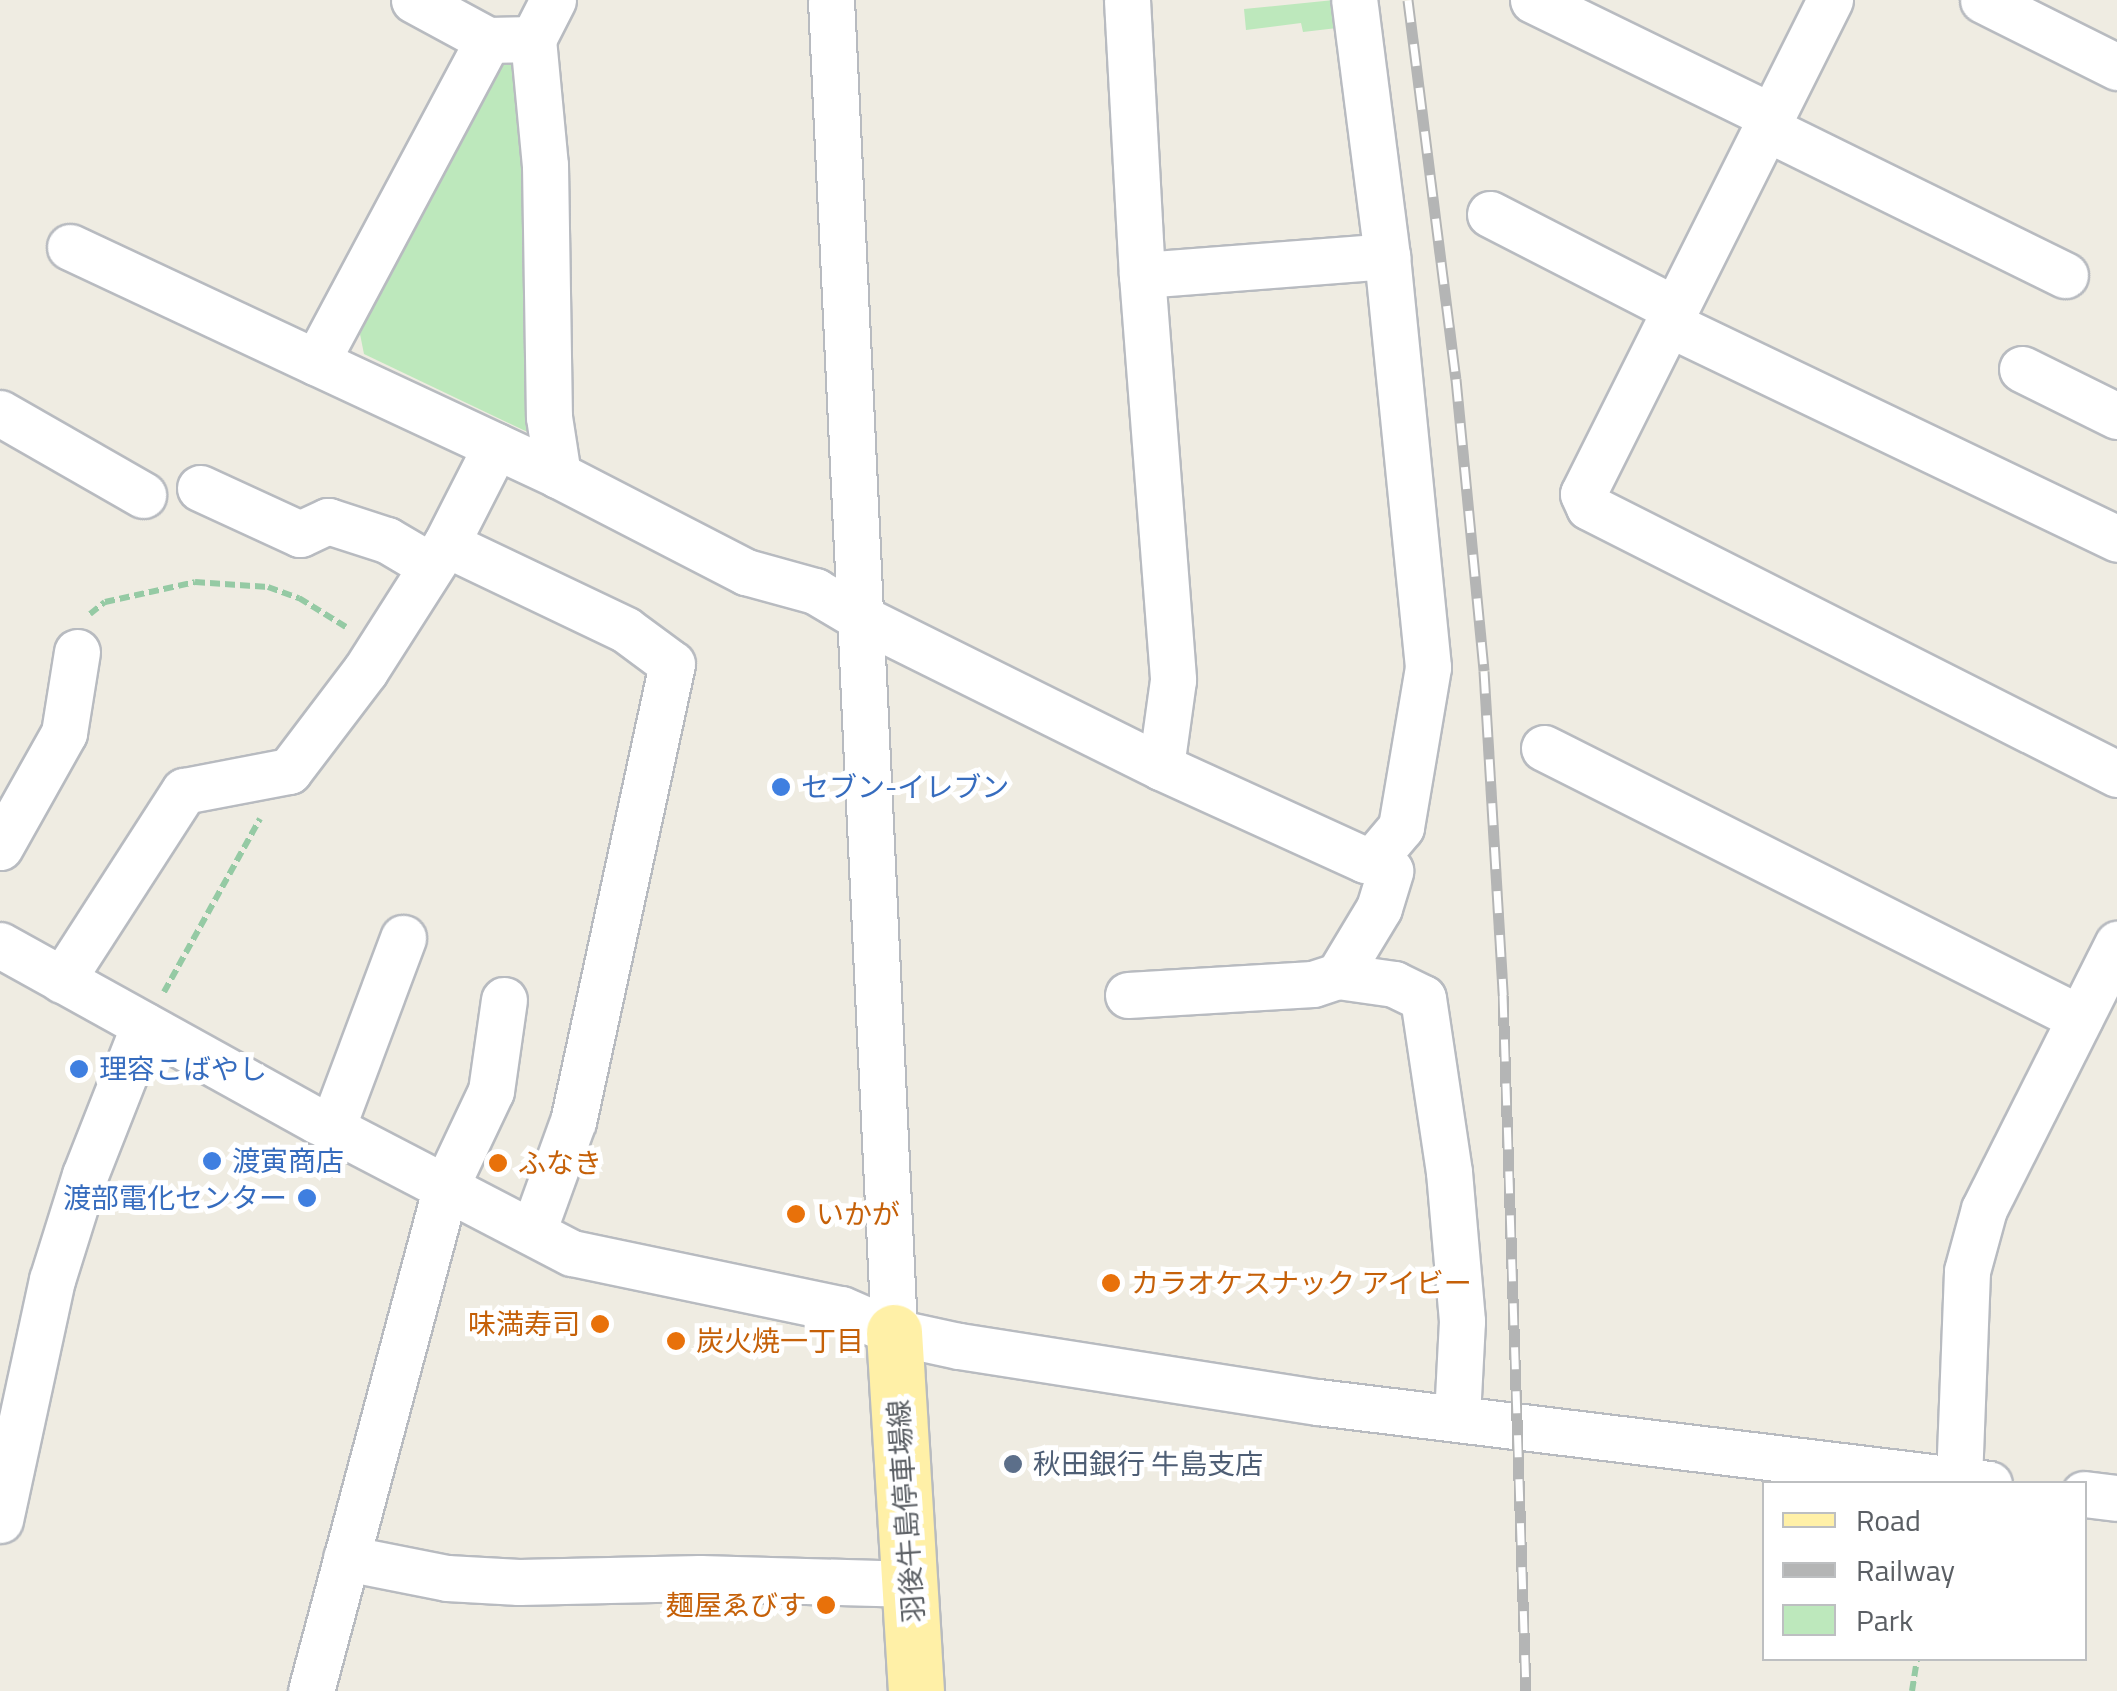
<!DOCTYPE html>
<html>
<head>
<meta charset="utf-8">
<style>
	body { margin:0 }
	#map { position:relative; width:2117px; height:1691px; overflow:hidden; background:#efece2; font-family:"Titillium Web","Noto Sans JP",sans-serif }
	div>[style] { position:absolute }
	.green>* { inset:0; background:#bde8bc }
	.path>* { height:6px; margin-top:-3px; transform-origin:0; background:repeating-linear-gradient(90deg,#95caa4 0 10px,transparent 0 15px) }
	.roads { filter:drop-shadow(2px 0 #b8bbc0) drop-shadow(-2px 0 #b8bbc0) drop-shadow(0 2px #b8bbc0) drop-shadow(0 -2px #b8bbc0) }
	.minor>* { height:45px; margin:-22.5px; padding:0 22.5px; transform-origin:22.5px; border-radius:22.5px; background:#fff }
	.major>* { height:55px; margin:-27.5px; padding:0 27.5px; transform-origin:27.5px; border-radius:27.5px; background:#fff0a7 }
	.rail>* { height:11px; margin-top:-5.5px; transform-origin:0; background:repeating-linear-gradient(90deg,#fff 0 22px,#b4b5b5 0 44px); box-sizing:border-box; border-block:2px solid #b4b5b5 }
	.dots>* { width:28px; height:28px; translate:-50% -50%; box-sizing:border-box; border:5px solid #fff; border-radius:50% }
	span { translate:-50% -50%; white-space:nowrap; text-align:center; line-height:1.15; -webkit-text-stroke:10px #fff; paint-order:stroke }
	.shop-label { font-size:28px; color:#366cbe }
	.left { translate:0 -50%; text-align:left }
	.right { translate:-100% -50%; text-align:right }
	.food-label { font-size:28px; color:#c56008 }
	.service-label { font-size:28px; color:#4e5e75 }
	.street-label { font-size:28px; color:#5b5f64 }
	.legend { position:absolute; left:1762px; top:1481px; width:325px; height:180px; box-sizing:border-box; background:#fff; border:2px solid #bdbfc1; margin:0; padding:12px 18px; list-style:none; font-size:30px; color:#5b5f64 }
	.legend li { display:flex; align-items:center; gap:20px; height:50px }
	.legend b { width:50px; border:2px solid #bdbfc1 }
</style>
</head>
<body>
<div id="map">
	<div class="green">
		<div style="clip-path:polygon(1334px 0,1337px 28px,1303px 32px,1301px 23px,1246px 30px,1244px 9px)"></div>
		<div style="clip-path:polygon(513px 57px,524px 65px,538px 437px,364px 354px,360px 334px,494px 64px)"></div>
	</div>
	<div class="path">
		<div style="left:90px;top:614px;width:19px;rotate:-39deg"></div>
		<div style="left:105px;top:602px;width:92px;rotate:-12.5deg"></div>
		<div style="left:195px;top:582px;width:73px;rotate:3.9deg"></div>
		<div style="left:268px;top:587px;width:33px;rotate:20deg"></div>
		<div style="left:299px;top:598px;width:55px;rotate:31.7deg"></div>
		<div style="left:164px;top:992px;width:198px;rotate:-61deg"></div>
		<div style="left:1912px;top:1691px;width:33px;rotate:-81deg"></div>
	</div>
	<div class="roads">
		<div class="minor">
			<div style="left:414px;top:0;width:84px;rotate:28.4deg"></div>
			<div style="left:553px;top:0;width:44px;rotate:117.1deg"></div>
			<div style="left:533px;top:39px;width:127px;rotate:84.6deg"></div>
			<div style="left:545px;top:165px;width:252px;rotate:89.1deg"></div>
			<div style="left:549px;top:417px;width:59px;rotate:81.2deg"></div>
			<div style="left:831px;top:0;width:1333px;rotate:87.29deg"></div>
			<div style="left:1127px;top:0;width:275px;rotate:86.9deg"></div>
			<div style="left:1142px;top:275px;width:406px;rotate:85.6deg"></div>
			<div style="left:1173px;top:680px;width:88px;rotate:97.9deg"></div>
			<div style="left:1533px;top:0;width:267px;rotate:26deg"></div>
			<div style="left:1830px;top:0;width:552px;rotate:116.57deg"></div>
			<div style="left:1583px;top:494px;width:14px;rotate:65deg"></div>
			<div style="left:1589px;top:507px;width:592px;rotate:26.82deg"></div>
			<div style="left:1983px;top:0;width:150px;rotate:26.6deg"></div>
			<div style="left:533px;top:39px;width:45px;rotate:178.7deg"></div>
			<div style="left:488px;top:40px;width:365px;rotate:118.1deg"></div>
			<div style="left:316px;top:362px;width:267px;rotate:25deg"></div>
			<div style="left:558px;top:475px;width:212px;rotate:27.3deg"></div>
			<div style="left:746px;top:572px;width:72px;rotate:15.4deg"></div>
			<div style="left:815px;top:591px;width:51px;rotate:30.6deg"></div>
			<div style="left:859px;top:617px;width:337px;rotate:26.4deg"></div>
			<div style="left:1161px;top:767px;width:224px;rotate:24.5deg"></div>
			<div style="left:1365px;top:860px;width:9px;rotate:-6deg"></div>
			<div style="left:1374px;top:859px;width:42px;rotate:-49.8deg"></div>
			<div style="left:1401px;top:827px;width:162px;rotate:-80.4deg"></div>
			<div style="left:1428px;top:667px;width:413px;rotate:-95.7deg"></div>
			<div style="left:1387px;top:256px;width:258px;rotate:-97.3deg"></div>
			<div style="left:1768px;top:129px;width:331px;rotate:26.2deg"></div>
			<div style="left:1490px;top:214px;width:208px;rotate:27.2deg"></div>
			<div style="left:70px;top:247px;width:272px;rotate:25.1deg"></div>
			<div style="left:1142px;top:275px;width:246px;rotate:-4.4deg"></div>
			<div style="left:1669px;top:324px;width:497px;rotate:25.6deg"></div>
			<div style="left:2022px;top:369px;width:106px;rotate:26.3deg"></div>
			<div style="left:0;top:413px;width:165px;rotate:29.8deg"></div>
			<div style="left:200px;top:488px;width:110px;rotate:24.7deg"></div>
			<div style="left:300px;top:534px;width:31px;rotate:-25deg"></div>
			<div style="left:328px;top:521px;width:62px;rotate:17.9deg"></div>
			<div style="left:387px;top:540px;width:51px;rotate:30.6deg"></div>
			<div style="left:446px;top:544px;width:110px;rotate:-63deg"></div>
			<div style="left:1544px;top:748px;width:600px;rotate:26.74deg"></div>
			<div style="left:0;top:847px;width:131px;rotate:-60.7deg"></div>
			<div style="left:64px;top:733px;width:82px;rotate:-80.9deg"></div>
			<div style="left:0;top:945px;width:363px;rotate:29deg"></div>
			<div style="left:318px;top:1121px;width:286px;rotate:27.5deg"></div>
			<div style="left:572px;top:1253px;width:275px;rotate:11.8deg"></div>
			<div style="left:841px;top:1309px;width:58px;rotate:23.5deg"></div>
			<div style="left:894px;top:1332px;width:66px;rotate:12.2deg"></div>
			<div style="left:959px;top:1346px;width:363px;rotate:8.9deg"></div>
			<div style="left:1318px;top:1402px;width:676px;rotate:6.97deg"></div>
			<div style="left:1338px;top:976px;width:79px;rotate:-58.9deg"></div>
			<div style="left:1379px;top:908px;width:39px;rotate:-73deg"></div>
			<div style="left:1390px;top:871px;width:20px;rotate:-143deg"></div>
			<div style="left:62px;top:980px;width:225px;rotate:-57.2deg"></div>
			<div style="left:184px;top:791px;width:107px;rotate:-10.8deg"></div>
			<div style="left:289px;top:771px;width:126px;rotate:-52.8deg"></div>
			<div style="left:365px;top:671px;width:151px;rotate:-57.5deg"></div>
			<div style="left:446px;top:544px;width:199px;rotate:25.5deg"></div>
			<div style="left:626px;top:630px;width:57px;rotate:36.5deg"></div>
			<div style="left:672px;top:664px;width:468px;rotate:102.2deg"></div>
			<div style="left:573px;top:1121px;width:115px;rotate:109.9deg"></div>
			<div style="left:1128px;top:995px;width:185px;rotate:-3.4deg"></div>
			<div style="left:1313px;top:984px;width:26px;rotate:-18deg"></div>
			<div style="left:1338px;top:976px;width:57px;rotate:8.1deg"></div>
			<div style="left:1394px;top:984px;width:32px;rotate:26deg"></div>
			<div style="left:1423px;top:998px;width:176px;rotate:81.5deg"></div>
			<div style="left:1449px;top:1172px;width:150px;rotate:85deg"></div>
			<div style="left:1462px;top:1321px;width:94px;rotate:93deg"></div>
			<div style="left:332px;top:1128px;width:203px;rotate:-69.5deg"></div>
			<div style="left:1959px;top:1480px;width:209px;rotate:-87.8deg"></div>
			<div style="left:1967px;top:1271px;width:64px;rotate:-74.7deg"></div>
			<div style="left:1984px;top:1209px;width:297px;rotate:-63.3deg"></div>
			<div style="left:2084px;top:1494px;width:33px;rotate:7deg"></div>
			<div style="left:0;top:1520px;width:246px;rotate:-77.8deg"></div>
			<div style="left:52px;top:1280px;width:110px;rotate:-72.6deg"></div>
			<div style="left:85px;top:1175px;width:161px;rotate:-68.5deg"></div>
			<div style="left:346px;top:1558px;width:103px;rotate:11.2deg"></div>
			<div style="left:447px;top:1578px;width:72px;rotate:3.2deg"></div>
			<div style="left:519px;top:1582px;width:181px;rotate:-1.3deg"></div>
			<div style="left:700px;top:1578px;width:213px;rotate:1.6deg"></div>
			<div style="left:311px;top:1691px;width:523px;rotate:-75.03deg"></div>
			<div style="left:446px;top:1186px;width:105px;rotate:-64.7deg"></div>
			<div style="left:491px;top:1091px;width:92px;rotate:-81.9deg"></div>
		</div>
		<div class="major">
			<div style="left:894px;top:1332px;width:360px;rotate:86.5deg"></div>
		</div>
	</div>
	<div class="rail">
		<div style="left:1408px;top:0;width:382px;rotate:82.8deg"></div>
		<div style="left:1456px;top:379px;width:293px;rotate:84.5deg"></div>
		<div style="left:1484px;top:671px;width:325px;rotate:86.6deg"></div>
		<div style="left:1503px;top:995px;width:696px;rotate:88.11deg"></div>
	</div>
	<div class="dots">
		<div style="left:781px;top:787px;background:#3f7fe0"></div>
		<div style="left:79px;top:1069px;background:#3f7fe0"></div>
		<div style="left:212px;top:1161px;background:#3f7fe0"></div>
		<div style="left:498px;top:1163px;background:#e8710a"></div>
		<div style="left:307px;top:1198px;background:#3f7fe0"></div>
		<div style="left:796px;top:1214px;background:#e8710a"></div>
		<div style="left:1111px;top:1283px;background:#e8710a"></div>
		<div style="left:600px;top:1324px;background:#e8710a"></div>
		<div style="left:676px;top:1341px;background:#e8710a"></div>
		<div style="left:1013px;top:1464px;background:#5c6f8a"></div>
		<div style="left:826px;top:1605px;background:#e8710a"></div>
	</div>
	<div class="shop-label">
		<span class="left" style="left:801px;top:787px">セブン-イレブン</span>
		<span class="left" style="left:99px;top:1069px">理容こばやし</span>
		<span class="left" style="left:232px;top:1161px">渡寅商店</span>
		<span class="right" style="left:287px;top:1198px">渡部電化センター</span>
	</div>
	<div class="food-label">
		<span class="left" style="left:518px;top:1163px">ふなき</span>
		<span class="left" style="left:816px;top:1214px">いかが</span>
		<span class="left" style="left:1131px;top:1283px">カラオケスナック アイビー</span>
		<span class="right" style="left:580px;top:1324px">味満寿司</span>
		<span class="left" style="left:696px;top:1341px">炭火焼一丁目</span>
		<span class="right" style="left:806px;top:1605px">麺屋ゑびす</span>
	</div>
	<div class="service-label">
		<span class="left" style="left:1033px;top:1464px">秋田銀行 牛島支店</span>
	</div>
	<div class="street-label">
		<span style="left:906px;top:1511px;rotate:-94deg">羽後牛島停車場線</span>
	</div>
	<ul class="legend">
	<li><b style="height:12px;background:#fff0a7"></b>Road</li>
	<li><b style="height:12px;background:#b4b5b5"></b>Railway</li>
	<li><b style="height:28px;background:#bde8bc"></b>Park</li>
	</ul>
</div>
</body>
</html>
